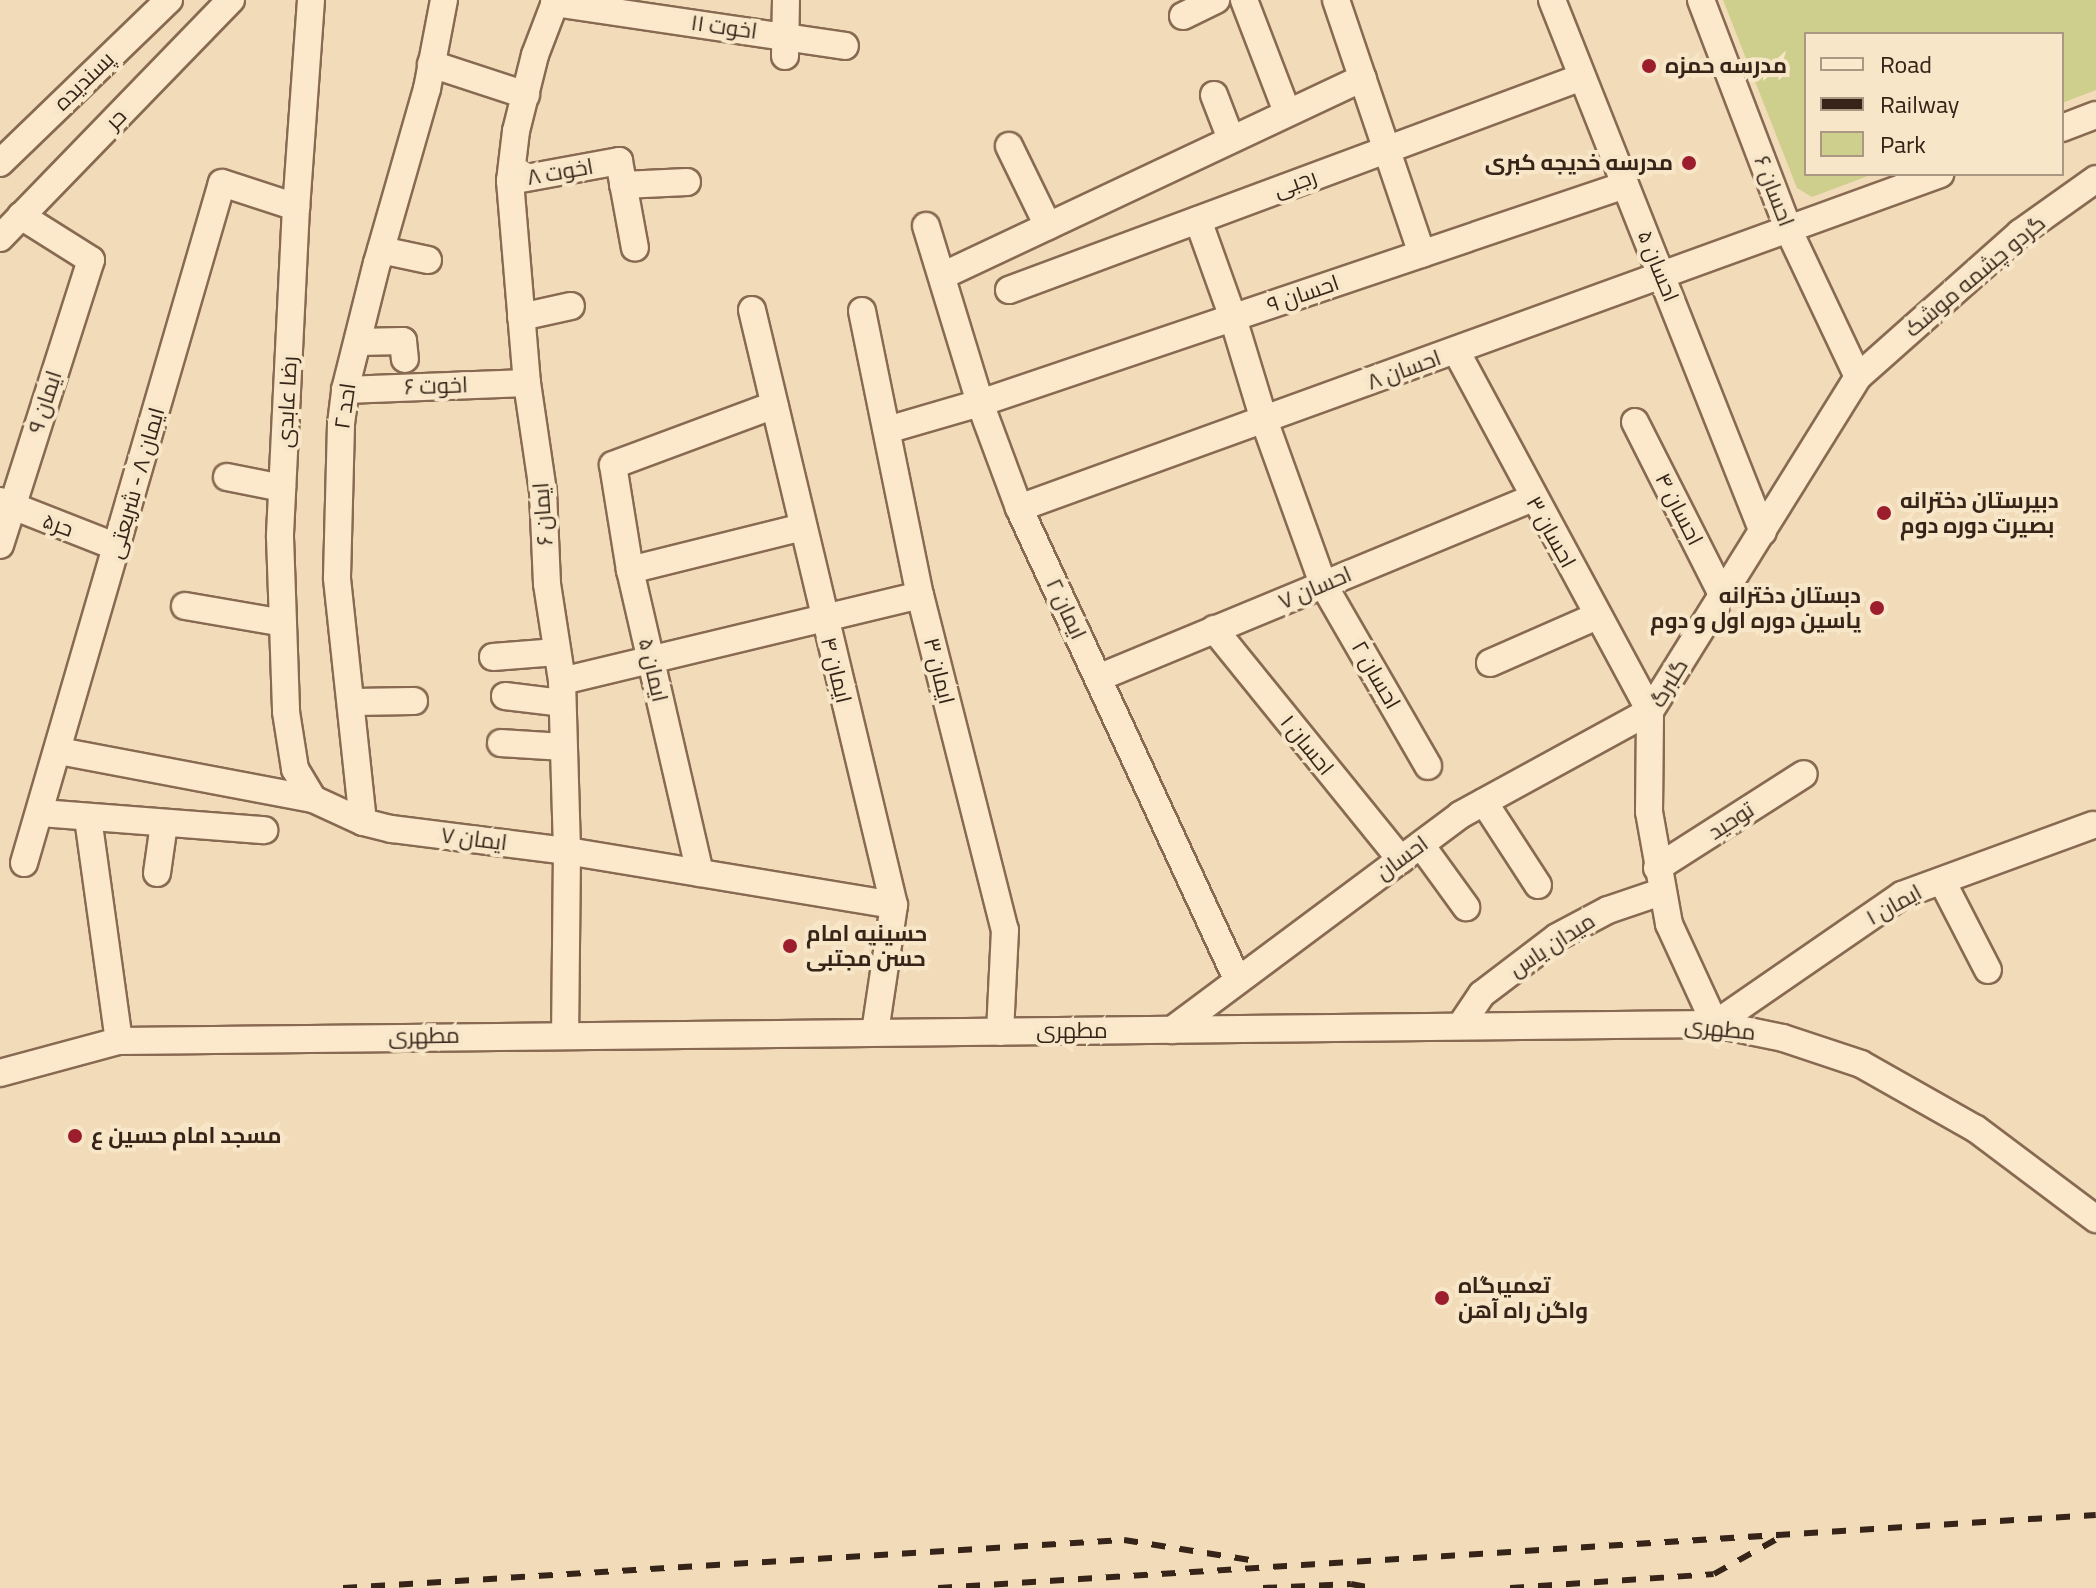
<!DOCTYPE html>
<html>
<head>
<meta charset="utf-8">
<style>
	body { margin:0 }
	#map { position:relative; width:2096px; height:1588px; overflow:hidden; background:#f1dbb8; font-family:Georgia,Cairo,serif }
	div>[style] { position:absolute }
	.green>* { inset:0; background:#cecf8c }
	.roads { filter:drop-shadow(2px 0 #886a52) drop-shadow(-2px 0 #886a52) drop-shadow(0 2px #886a52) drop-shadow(0 -2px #886a52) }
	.minor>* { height:26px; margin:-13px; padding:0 13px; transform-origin:13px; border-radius:13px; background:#fce9cc }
	.rail>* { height:6px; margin-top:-3px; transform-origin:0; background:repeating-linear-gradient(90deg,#362419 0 14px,transparent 0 28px) }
	.dots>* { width:22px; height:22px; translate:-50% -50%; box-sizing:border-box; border:4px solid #f8e6c8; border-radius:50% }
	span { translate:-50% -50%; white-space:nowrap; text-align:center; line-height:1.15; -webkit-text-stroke:8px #f8e6c8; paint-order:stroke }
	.street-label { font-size:22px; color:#362419 }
	.poi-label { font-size:22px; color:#362419; font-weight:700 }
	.left { translate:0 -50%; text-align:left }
	.right { translate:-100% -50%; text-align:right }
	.legend { position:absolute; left:1804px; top:32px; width:260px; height:144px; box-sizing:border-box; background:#f8e6c8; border:2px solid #aa9882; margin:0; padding:10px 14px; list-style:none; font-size:24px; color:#362419 }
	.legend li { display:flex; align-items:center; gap:16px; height:40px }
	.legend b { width:40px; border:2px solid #aa9882 }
</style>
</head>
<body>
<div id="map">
	<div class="green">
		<div style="clip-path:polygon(1723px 0,2096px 0,2096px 90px,2062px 103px,2062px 34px,1806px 34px,1806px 174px,1873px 174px,1812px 197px,1797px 188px)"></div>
	</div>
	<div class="roads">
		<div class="minor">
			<div style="left:311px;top:0;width:208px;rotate:94.1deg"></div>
			<div style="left:296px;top:207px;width:330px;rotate:92.8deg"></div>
			<div style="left:280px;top:537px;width:175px;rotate:88deg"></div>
			<div style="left:286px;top:712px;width:58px;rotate:81deg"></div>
			<div style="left:295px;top:769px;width:35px;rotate:59deg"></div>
			<div style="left:556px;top:0;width:59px;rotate:110.9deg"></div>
			<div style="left:535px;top:55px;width:78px;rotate:104deg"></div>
			<div style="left:516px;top:131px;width:50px;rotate:96.8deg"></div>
			<div style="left:510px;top:181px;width:203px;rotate:85.2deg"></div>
			<div style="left:527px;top:383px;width:110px;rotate:81.6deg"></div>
			<div style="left:543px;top:492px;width:92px;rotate:87.5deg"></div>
			<div style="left:547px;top:584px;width:98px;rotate:81.2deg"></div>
			<div style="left:562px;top:681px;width:170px;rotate:88.3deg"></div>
			<div style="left:567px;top:851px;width:183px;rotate:90.6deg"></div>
			<div style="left:1244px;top:0;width:120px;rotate:69deg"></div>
			<div style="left:1336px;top:0;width:268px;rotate:71.3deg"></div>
			<div style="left:1552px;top:0;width:572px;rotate:68.37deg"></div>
			<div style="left:1701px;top:0;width:247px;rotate:69.1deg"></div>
			<div style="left:1789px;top:231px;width:161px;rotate:64.7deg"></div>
			<div style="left:554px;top:3px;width:294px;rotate:8.4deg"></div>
			<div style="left:1183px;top:16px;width:37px;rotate:-26deg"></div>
			<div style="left:785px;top:56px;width:56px;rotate:-89deg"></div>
			<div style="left:431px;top:64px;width:100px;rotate:18.1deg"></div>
			<div style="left:1214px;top:95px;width:47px;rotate:68.9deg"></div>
			<div style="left:2062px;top:128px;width:36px;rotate:-21deg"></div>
			<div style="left:1009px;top:146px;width:89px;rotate:64deg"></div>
			<div style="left:0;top:163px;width:235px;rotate:-44deg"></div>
			<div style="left:510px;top:181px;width:111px;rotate:-10.4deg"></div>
			<div style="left:619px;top:161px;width:88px;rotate:79.6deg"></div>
			<div style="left:623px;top:185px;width:64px;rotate:-2.7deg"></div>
			<div style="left:1198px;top:220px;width:104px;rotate:70.3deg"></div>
			<div style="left:1233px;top:318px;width:107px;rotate:73.1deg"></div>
			<div style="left:1264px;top:420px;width:174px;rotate:70.2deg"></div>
			<div style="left:1323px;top:584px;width:210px;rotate:60deg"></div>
			<div style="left:926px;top:226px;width:185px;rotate:73deg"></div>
			<div style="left:980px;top:403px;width:112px;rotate:69.6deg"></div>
			<div style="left:1019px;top:508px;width:519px;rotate:65.16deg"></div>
			<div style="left:0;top:238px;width:332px;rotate:-45.9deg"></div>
			<div style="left:381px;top:250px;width:48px;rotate:12deg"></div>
			<div style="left:942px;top:276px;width:465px;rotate:-25.2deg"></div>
			<div style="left:1009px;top:290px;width:611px;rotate:-20.39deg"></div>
			<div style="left:752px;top:310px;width:612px;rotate:76.58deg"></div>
			<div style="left:894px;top:905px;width:128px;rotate:98.5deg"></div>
			<div style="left:862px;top:311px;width:290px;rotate:78.5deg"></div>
			<div style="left:920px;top:595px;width:346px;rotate:75.8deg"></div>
			<div style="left:1005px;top:930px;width:102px;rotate:92.8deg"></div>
			<div style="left:521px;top:317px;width:51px;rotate:-12.4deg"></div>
			<div style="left:358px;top:342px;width:45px;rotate:-1.3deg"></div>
			<div style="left:403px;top:341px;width:18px;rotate:84deg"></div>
			<div style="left:345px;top:390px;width:182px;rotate:-2.2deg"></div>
			<div style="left:1635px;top:422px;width:195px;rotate:63.2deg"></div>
			<div style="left:887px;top:430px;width:97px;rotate:-16.2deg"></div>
			<div style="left:980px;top:403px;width:681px;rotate:-18.67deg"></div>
			<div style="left:227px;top:477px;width:56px;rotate:11.3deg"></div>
			<div style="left:0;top:501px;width:126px;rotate:21.5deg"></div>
			<div style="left:1019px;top:508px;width:980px;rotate:-19.93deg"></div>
			<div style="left:0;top:545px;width:299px;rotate:-72.3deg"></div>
			<div style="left:91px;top:260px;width:83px;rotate:-147.8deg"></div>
			<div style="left:630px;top:570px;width:177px;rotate:-14deg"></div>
			<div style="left:185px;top:606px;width:99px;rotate:9.8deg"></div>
			<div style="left:1214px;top:629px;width:297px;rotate:51deg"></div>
			<div style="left:493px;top:657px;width:64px;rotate:-4.5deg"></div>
			<div style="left:1490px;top:663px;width:117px;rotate:-23.7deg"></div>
			<div style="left:1098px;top:678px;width:470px;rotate:-22.5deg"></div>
			<div style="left:562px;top:681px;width:368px;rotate:-13.5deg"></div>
			<div style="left:505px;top:696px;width:57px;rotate:7deg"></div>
			<div style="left:353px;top:702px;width:61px;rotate:-0.9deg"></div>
			<div style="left:501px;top:743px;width:62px;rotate:3.7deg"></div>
			<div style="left:59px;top:751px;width:258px;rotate:10.7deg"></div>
			<div style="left:313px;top:799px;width:55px;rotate:24.7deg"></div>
			<div style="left:363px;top:822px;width:30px;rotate:14deg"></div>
			<div style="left:392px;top:829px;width:176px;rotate:7.2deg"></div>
			<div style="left:567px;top:851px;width:331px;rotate:9.4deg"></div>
			<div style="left:1484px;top:802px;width:99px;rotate:57deg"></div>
			<div style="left:41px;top:813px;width:224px;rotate:4.4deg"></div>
			<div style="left:88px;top:818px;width:225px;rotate:82.1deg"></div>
			<div style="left:363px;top:822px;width:246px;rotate:-96.1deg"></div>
			<div style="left:337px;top:577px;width:153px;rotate:-88.5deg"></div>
			<div style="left:341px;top:424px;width:34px;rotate:-83deg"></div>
			<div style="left:345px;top:390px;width:131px;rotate:-75.9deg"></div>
			<div style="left:377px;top:263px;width:181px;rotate:-74deg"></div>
			<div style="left:427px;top:89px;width:91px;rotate:-79.2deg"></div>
			<div style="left:2093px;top:825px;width:203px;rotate:159.9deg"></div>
			<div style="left:1902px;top:895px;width:227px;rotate:145.4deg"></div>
			<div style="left:1715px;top:1024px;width:110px;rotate:-114.7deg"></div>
			<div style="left:1669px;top:924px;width:114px;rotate:-100.1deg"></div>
			<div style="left:1649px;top:812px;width:101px;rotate:-89.4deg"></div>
			<div style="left:1650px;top:711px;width:393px;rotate:-58.1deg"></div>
			<div style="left:1858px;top:377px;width:217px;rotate:-41.6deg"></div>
			<div style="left:2020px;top:233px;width:93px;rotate:-35.4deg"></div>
			<div style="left:1421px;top:845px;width:77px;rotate:54deg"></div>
			<div style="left:24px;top:863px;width:708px;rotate:-73.77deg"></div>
			<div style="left:222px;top:183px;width:78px;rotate:18deg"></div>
			<div style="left:1657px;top:868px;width:174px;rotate:-32.6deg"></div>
			<div style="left:157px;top:873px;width:49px;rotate:-81.9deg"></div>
			<div style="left:700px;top:873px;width:311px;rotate:-103deg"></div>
			<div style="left:630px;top:570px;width:106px;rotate:-99.2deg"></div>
			<div style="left:613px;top:465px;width:172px;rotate:-20.4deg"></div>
			<div style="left:1942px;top:881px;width:100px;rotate:62.7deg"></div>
			<div style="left:1461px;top:1025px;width:37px;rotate:-56deg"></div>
			<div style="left:1482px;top:994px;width:94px;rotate:-37.2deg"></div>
			<div style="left:1557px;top:937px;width:58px;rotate:-27.9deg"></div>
			<div style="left:1608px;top:910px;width:56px;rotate:-18.8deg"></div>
			<div style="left:1172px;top:1030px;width:359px;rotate:-36.7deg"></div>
			<div style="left:1460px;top:815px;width:217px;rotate:-28.7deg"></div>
			<div style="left:1650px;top:711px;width:409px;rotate:-118.3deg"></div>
			<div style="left:0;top:1073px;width:123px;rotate:-15.1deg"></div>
			<div style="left:119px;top:1041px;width:1596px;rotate:-0.61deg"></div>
			<div style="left:1715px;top:1024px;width:69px;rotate:11.6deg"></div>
			<div style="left:1783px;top:1038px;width:82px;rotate:18.4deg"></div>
			<div style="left:1861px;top:1064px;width:132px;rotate:29.5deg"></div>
			<div style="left:1976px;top:1129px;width:150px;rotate:36.9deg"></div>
		</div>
	</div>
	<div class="rail">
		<div style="left:343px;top:1588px;width:782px;rotate:-3.52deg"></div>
		<div style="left:1124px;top:1540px;width:134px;rotate:9deg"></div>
		<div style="left:938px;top:1588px;width:1160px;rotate:-3.61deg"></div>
		<div style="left:1263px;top:1588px;width:88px;rotate:-2.6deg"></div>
		<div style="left:1351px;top:1584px;width:21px;rotate:11deg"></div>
		<div style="left:1510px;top:1588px;width:204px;rotate:-3.9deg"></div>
		<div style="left:1714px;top:1574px;width:80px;rotate:-29.1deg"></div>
	</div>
	<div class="dots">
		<div style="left:1649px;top:66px;background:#9c1d2b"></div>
		<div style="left:1689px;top:163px;background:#9c1d2b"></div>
		<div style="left:1884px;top:513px;background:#9c1d2b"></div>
		<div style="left:1877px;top:608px;background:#9c1d2b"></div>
		<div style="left:790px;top:946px;background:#9c1d2b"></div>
		<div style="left:75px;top:1136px;background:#9c1d2b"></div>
		<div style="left:1442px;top:1298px;background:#9c1d2b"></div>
	</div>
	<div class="street-label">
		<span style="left:724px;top:27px;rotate:8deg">اخوت ۱۱</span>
		<span style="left:84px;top:81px;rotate:-44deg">پسندیده</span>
		<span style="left:116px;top:119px;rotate:-46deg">حر</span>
		<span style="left:560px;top:172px;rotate:-10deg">اخوت ۸</span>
		<span style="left:1295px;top:183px;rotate:-20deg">رجبی</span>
		<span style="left:1774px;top:191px;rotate:69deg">احسان ۶</span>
		<span style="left:1658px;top:266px;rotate:68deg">احسان ۵</span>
		<span style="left:1975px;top:276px;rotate:-40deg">گردو چشمه موشک</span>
		<span style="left:1303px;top:294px;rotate:-19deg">احسان ۹</span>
		<span style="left:1404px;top:370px;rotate:-20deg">احسان ۸</span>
		<span style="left:436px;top:386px;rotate:-2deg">اخوت ۶</span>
		<span style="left:45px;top:402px;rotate:-72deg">ایمان ۹</span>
		<span style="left:287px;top:402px;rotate:-87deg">رضا عابدی</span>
		<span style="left:345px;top:406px;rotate:-82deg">احد ۲</span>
		<span style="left:136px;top:483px;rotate:-74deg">ایمان ۸ - شریعتی</span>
		<span style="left:1679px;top:509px;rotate:63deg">احسان ۴</span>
		<span style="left:543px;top:514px;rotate:-94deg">ایمان ۶</span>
		<span style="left:58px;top:525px;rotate:20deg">حر۵</span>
		<span style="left:1551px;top:532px;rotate:61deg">احسان ۳</span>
		<span style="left:1315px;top:588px;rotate:-23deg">احسان ۷</span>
		<span style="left:1066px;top:609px;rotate:65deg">ایمان ۲</span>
		<span style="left:653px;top:670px;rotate:77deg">ایمان ۵</span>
		<span style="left:836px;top:670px;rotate:76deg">ایمان ۴</span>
		<span style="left:939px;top:671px;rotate:76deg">ایمان ۳</span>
		<span style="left:1376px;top:675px;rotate:60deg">احسان ۲</span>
		<span style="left:1669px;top:683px;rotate:-59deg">گلبرگ</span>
		<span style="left:1307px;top:745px;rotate:51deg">احسان ۱</span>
		<span style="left:1731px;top:821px;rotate:-33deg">توحید</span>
		<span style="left:474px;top:839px;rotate:7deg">ایمان ۷</span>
		<span style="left:1402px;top:858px;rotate:-36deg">احسان</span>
		<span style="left:1894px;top:905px;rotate:-29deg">ایمان ۱</span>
		<span style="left:1552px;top:945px;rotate:-33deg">میدان یاس</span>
		<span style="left:1720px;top:1029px;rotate:6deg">مطهری</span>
		<span style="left:1072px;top:1031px">مطهری</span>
		<span style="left:424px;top:1036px;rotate:-1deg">مطهری</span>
	</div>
	<div class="poi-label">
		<span class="left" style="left:1665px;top:66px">مدرسه حمزه</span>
		<span class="right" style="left:1673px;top:163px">مدرسه خدیجه کبری</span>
		<span class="left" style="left:1900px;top:513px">دبیرستان دخترانه<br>بصیرت دوره دوم</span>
		<span class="right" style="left:1861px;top:608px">دبستان دخترانه<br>یاسین دوره اول و دوم</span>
		<span class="left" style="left:806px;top:946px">حسینیه امام<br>حسن مجتبی</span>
		<span class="left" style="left:91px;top:1136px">مسجد امام حسین ع</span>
		<span class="left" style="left:1458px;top:1298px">تعمیرگاه<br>واگن راه آهن</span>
	</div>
	<ul class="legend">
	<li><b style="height:10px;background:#fce9cc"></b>Road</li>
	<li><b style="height:10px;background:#362419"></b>Railway</li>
	<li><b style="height:22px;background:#cecf8c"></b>Park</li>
	</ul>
</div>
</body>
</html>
